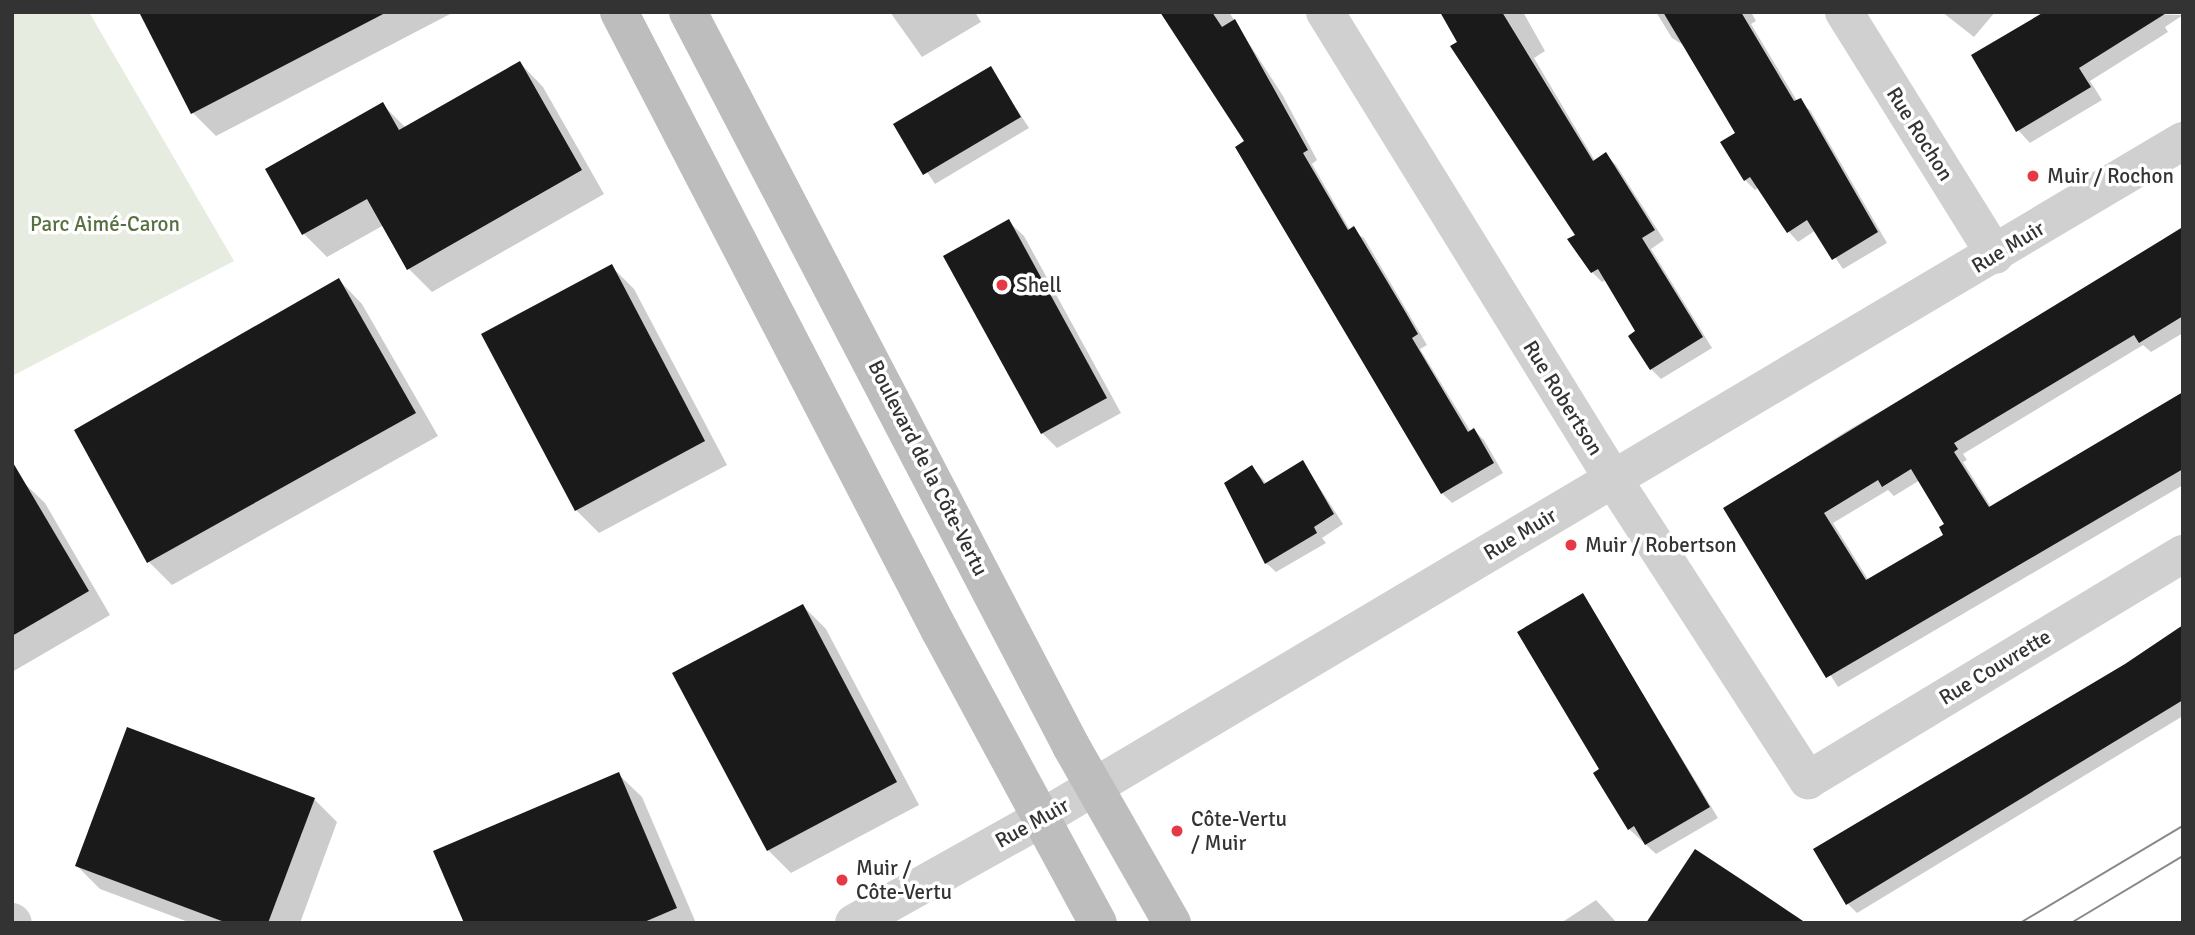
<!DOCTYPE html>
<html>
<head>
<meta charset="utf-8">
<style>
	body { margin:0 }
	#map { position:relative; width:2195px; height:935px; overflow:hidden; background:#fff; font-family:Signika,sans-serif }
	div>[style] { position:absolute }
	.green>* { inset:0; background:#e6ecdf }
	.shadow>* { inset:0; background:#0003 }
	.building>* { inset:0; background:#1a1a1a }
	.minor>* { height:38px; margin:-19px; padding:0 19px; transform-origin:19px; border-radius:19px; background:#d0d0d0 }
	.tertiary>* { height:38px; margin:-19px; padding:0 19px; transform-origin:19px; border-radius:19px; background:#d0d0d0 }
	.secondary>* { height:38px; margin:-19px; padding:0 19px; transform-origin:19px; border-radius:19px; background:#bdbdbd }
	.tram>* { height:2px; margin:-1px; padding:0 1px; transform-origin:1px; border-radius:1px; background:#888 }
	.dots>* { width:19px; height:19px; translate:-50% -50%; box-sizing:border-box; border:4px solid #fff; border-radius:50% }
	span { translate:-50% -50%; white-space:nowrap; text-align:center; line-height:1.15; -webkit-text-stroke:7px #fff; paint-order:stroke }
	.street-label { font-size:21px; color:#333 }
	.poi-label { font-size:21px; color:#333 }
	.left { translate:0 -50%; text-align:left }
	.park-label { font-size:21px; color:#56703f }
	.frame { position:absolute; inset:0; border:14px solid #333; pointer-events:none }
</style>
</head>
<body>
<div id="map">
	<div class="green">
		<div style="clip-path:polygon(12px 12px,89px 12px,234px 261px,12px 376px)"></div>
	</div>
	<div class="shadow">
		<div style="clip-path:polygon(141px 12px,454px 12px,216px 136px,193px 113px)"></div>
		<div style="clip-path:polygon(890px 12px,975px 12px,981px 22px,922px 57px)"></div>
		<div style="clip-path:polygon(1162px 12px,1229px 12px,1283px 96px,1317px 160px,1312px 164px,1350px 230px,1364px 238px,1427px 345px,1420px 349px,1471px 432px,1474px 430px,1484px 440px,1503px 473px,1452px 503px,1442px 493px,1246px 142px)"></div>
		<div style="clip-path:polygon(1442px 12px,1523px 12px,1545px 51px,1534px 58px,1595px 161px,1606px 155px,1616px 165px,1664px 240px,1651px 249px,1712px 348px,1661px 379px,1651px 369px,1638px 332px,1606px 280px,1602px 282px,1592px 272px,1577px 235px,1452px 47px,1459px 43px)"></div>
		<div style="clip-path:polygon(1656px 12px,1751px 12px,1756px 21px,1751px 24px,1797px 101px,1810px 110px,1887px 243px,1843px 269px,1816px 230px,1798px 242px,1788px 231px,1759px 187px,1755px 190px,1745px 180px,1737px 134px,1685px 46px,1672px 38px)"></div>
		<div style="clip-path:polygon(1942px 12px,1995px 12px,1974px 37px)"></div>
		<div style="clip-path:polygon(2056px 12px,2183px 15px,2165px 27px,2168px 32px,2090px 81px,2102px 100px,2030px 143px,2018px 130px)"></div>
		<div style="clip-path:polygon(520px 63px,543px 87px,604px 194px,432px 292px,409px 269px,384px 225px,327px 257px,304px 234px,382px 104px,406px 128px)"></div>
		<div style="clip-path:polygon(990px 68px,1029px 128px,935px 184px,896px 125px)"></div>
		<div style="clip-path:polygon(1009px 222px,1024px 236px,1121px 413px,1057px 448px,1042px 433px,946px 256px)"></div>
		<div style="clip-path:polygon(evenodd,2183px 226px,2183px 333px,2151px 352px,2143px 345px,1963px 454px,1967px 460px,1963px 462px,1991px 507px,2183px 393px,2183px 485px,1838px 687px,1726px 509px,1845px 432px,2086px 291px,2183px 226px,1920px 480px,1947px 525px,1946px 535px,1869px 581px,1833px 523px,1888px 490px,1894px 496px,1920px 480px)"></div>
		<div style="clip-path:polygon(611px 266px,634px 289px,727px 465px,599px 533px,576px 510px)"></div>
		<div style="clip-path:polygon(339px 280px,362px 304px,438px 436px,172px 585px,148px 561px)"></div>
		<div style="clip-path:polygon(1303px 462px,1343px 524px,1322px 538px,1326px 543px,1276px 572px,1266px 563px,1252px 467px,1267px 484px)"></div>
		<div style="clip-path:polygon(21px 480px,45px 503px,110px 615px,12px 672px,12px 484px)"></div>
		<div style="clip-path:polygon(1583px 595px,1718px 818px,1656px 854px,1629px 829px,1602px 770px)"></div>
		<div style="clip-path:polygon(803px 606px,826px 629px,919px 805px,791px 873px,768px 850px)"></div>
		<div style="clip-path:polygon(2183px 627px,2183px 716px,1857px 913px,1847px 903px,2126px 666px)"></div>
		<div style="clip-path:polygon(618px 774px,642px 797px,696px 923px,466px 923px)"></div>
		<div style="clip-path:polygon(314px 799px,337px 822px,300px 923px,191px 923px,100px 889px,77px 866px)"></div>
		<div style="clip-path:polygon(1596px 900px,1617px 923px,1561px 923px)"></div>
	</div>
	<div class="building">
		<div style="clip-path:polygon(139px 12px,387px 12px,191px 114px)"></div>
		<div style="clip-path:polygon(1160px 12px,1212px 12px,1222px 27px,1235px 19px,1308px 150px,1303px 153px,1348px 230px,1354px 226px,1406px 313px,1418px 334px,1412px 338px,1468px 432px,1474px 428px,1494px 463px,1441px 494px,1235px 147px,1244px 141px)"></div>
		<div style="clip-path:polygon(1440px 12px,1502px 12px,1593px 161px,1606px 152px,1655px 230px,1642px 238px,1703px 337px,1650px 370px,1628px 336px,1635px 331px,1598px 269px,1591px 273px,1567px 239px,1575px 235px,1450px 46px,1457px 42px)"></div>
		<div style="clip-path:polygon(1663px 12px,1741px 12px,1794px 101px,1801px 98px,1878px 232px,1832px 260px,1807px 220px,1787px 233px,1750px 177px,1744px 181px,1720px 142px,1735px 133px)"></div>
		<div style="clip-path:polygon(2044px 12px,2168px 12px,2079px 68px,2091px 87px,2016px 132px,1971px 55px)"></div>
		<div style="clip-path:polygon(520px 61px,582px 170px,407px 270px,367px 199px,302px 235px,265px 169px,383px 102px,399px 130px)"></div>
		<div style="clip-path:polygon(991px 66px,1021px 117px,923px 175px,893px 124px)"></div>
		<div style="clip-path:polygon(1009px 219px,1107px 398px,1041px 434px,943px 256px)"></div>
		<div style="clip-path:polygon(evenodd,2183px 227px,2183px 316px,2139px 343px,2134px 335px,1954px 443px,1958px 449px,1954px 452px,1989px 507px,2183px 392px,2183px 469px,1826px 678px,1723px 508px,2183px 227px,1911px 469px,1944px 524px,1939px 527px,1943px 535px,1866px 580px,1824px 513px,1878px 480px,1882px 487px,1911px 469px)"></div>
		<div style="clip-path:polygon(612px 264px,705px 441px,575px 511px,481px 334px)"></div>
		<div style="clip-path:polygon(339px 278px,416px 413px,147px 563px,74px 430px)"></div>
		<div style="clip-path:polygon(1303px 460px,1334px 514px,1314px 527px,1317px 533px,1265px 564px,1224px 483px,1252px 465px,1264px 484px)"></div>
		<div style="clip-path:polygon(12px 461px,89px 591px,12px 636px)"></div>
		<div style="clip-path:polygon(1583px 593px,1710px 807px,1645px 845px,1634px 826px,1628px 830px,1593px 773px,1599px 769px,1517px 632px)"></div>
		<div style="clip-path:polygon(803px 604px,897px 782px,767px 851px,672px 673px)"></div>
		<div style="clip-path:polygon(2183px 625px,2183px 700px,1846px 905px,1813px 849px,2125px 664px)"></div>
		<div style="clip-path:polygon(127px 727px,315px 798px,268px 923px,227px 923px,75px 866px)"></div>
		<div style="clip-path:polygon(619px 772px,677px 908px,642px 923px,464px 923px,433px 851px)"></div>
		<div style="clip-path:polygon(1695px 849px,1739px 878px,1806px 923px,1646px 923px)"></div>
	</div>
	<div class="minor">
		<div style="left:1325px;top:12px;width:549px;rotate:58.34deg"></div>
		<div style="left:1613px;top:479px;width:359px;rotate:57.1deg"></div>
		<div style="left:1808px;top:780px;width:438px;rotate:-31.1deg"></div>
		<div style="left:1844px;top:12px;width:286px;rotate:58.1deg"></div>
		<div style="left:12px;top:922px;width:1px;rotate:45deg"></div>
		<div style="left:854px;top:923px;width:213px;rotate:-29.2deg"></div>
	</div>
	<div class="tertiary">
		<div style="left:1040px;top:819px;width:1329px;rotate:-30.68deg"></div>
	</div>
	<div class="secondary">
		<div style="left:619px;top:12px;width:697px;rotate:62.59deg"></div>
		<div style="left:940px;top:631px;width:332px;rotate:61.6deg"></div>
		<div style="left:688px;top:12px;width:828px;rotate:62.44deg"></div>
		<div style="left:1071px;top:746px;width:204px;rotate:60.3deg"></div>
	</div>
	<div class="tram">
		<div style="left:2020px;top:923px;width:190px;rotate:-30.8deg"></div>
		<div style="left:2071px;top:923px;width:131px;rotate:-30.9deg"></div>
	</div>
	<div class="dots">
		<div style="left:2033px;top:176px;background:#e63946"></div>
		<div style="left:1002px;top:285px;background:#e63946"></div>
		<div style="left:1571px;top:545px;background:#e63946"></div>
		<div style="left:1177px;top:831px;background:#e63946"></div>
		<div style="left:842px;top:880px;background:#e63946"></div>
	</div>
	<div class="street-label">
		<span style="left:1920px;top:134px;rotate:58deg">Rue Rochon</span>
		<span style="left:2008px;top:247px;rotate:-31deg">Rue Muir</span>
		<span style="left:1563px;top:398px;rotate:58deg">Rue Robertson</span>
		<span style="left:928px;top:468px;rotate:63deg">Boulevard de la Côte-Vertu</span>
		<span style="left:1520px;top:534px;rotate:-31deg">Rue Muir</span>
		<span style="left:1995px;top:667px;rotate:-31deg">Rue Couvrette</span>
		<span style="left:1032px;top:823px;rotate:-29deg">Rue Muir</span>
	</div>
	<div class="poi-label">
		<span class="left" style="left:2047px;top:176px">Muir / Rochon</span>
		<span class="left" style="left:1016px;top:285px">Shell</span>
		<span class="left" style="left:1585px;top:545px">Muir / Robertson</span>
		<span class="left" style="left:1191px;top:831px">Côte-Vertu<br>/ Muir</span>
		<span class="left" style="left:856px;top:880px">Muir /<br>Côte-Vertu</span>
	</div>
	<div class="park-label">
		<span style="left:105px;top:224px">Parc Aimé-Caron</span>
	</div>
	<div class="frame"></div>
</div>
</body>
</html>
